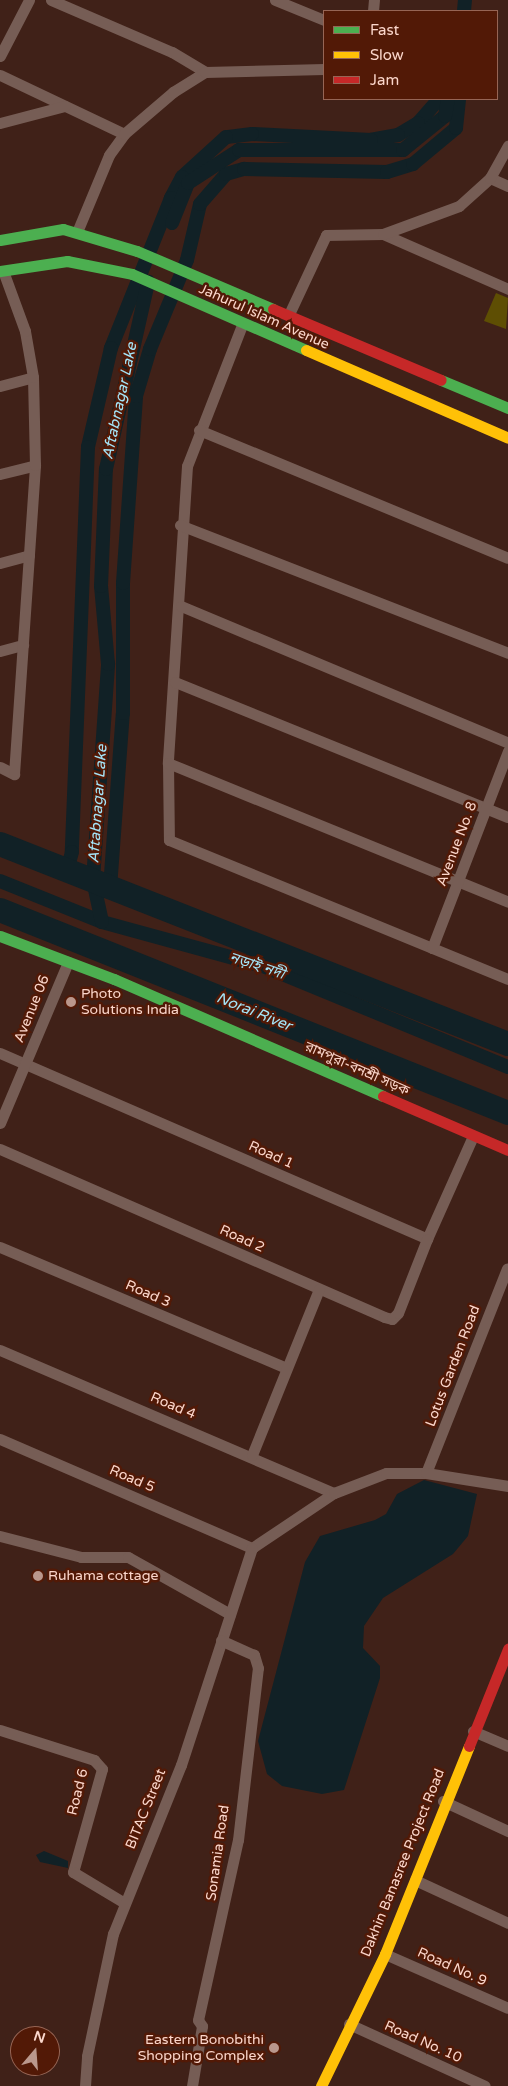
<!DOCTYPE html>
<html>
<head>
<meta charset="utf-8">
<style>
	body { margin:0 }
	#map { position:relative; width:508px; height:2086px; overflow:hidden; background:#402118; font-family:"Varela Round","Noto Sans Bengali",sans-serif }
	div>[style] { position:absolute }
	.green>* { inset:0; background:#5e4e03 }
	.water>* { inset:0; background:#112126 }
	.canal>* { height:14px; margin:-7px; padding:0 7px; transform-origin:7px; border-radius:7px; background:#112126 }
	.river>* { height:24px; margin:-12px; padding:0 12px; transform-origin:12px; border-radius:12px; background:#112126 }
	.street>* { height:11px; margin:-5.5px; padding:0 5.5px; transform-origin:5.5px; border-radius:5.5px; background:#765d55 }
	.fast>* { height:11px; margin:-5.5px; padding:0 5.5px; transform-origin:5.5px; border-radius:5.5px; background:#4caf50 }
	.slow>* { height:11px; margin:-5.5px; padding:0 5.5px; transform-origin:5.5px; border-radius:5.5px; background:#ffc107 }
	.jam>* { height:11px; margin:-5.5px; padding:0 5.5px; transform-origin:5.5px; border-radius:5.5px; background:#c62828 }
	.dots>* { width:14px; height:14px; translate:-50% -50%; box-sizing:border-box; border:2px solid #521906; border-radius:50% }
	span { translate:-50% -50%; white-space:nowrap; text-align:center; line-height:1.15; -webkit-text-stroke:5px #521906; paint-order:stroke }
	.street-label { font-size:14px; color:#fbd6cb }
	.poi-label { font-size:14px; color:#fbd6cb }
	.left { translate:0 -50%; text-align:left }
	.right { translate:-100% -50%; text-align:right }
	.water-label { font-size:15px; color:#a4e5f8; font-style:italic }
	.legend { position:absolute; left:323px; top:10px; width:175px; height:90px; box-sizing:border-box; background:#521906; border:1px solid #966555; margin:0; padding:6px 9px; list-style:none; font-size:15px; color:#fbd6cb }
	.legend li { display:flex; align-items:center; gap:10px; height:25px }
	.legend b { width:25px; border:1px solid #966555 }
	.north { position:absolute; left:10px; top:2026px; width:50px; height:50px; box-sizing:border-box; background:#521906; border:1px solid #966555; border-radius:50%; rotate:18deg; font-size:14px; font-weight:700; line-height:20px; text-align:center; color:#fbd6cb }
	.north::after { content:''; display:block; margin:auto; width:18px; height:22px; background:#ba978c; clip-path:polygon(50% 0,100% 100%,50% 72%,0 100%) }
</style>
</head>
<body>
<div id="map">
	<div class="green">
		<div style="clip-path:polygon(496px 293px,508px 298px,506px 329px,484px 321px)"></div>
	</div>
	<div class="water">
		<div style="clip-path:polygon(424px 1480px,477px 1494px,468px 1536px,453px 1554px,383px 1598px,364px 1626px,363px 1648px,380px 1666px,380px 1678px,344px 1790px,322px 1794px,282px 1786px,267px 1774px,258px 1741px,305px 1562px,320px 1536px,375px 1520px,386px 1514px,397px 1494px)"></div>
		<div style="clip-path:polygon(44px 1851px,68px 1861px,68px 1868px,40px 1862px,36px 1855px)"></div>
	</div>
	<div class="canal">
		<div style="left:464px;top:11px;width:11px;rotate:-85deg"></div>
		<div style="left:439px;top:99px;width:32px;rotate:131deg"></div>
		<div style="left:418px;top:123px;width:23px;rotate:149deg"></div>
		<div style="left:398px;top:135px;width:27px;rotate:170deg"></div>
		<div style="left:371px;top:140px;width:119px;rotate:-177.1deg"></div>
		<div style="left:252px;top:134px;width:26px;rotate:173deg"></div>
		<div style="left:226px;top:137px;width:59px;rotate:137.7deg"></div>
		<div style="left:182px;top:177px;width:24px;rotate:118deg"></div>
		<div style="left:171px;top:198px;width:162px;rotate:111.8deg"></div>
		<div style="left:111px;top:348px;width:102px;rotate:103.1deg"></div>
		<div style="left:88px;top:447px;width:405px;rotate:92.3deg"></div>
		<div style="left:72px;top:852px;width:20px;rotate:105deg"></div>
		<div style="left:67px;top:871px;width:46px;rotate:21.6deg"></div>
		<div style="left:110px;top:888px;width:175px;rotate:-85.8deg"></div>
		<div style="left:123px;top:713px;width:130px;rotate:-90deg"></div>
		<div style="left:123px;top:583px;width:187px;rotate:-86deg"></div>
		<div style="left:136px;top:396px;width:49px;rotate:-73.4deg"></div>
		<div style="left:150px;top:349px;width:96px;rotate:-67.4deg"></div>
		<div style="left:187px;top:260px;width:57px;rotate:-76.9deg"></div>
		<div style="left:200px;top:204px;width:40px;rotate:-49deg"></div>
		<div style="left:226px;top:174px;width:19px;rotate:-16deg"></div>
		<div style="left:244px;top:169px;width:143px;rotate:1.2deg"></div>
		<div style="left:387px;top:172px;width:27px;rotate:-17deg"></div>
		<div style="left:413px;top:164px;width:56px;rotate:-39.9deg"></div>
		<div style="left:456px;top:128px;width:29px;rotate:-84deg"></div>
		<div style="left:172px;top:223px;width:43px;rotate:-68.2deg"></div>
		<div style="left:188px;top:183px;width:61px;rotate:-32.9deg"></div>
		<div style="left:239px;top:150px;width:164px"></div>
		<div style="left:403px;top:150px;width:54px;rotate:-39deg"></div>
		<div style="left:445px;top:116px;width:17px;rotate:-80deg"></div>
		<div style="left:0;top:881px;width:110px;rotate:21.9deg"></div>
		<div style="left:102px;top:922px;width:167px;rotate:15.3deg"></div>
		<div style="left:263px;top:966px;width:265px;rotate:22.4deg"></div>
		<div style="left:102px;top:922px;width:43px;rotate:-102.1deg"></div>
		<div style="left:93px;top:880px;width:217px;rotate:-86deg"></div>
		<div style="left:108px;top:664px;width:78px;rotate:-95.1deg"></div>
		<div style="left:101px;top:586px;width:117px;rotate:-87.6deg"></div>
		<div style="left:106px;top:469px;width:192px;rotate:-77.3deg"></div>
	</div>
	<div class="river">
		<div style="left:0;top:844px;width:546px;rotate:21.49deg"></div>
		<div style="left:0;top:910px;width:547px;rotate:21.78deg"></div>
	</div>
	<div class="street">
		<div style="left:51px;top:0;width:132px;rotate:23.3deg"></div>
		<div style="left:172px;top:52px;width:39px;rotate:31deg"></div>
		<div style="left:275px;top:0;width:53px;rotate:22.2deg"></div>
		<div style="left:373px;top:11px;width:11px;rotate:-85deg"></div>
		<div style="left:0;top:56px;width:63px;rotate:-62.6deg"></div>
		<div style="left:0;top:75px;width:137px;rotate:25.4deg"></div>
		<div style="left:0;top:123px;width:67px;rotate:-14.7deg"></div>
		<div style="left:490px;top:178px;width:20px;rotate:24deg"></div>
		<div style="left:77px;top:232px;width:83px;rotate:-67.4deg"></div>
		<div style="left:109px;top:155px;width:26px;rotate:-54deg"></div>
		<div style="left:124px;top:134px;width:65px;rotate:-40.6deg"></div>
		<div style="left:173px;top:92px;width:38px;rotate:-32deg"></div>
		<div style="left:205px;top:72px;width:119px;rotate:-1.4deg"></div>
		<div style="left:383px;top:234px;width:137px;rotate:23.7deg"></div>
		<div style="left:290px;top:312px;width:85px;rotate:-64.9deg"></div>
		<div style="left:326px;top:235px;width:57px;rotate:-1deg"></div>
		<div style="left:383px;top:234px;width:81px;rotate:-20.2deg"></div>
		<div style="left:459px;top:206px;width:42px;rotate:-42.1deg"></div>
		<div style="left:490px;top:178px;width:37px;rotate:-61deg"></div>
		<div style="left:242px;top:325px;width:151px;rotate:111.3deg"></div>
		<div style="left:187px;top:466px;width:298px;rotate:93.7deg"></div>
		<div style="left:168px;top:763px;width:77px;rotate:89.3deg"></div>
		<div style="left:169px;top:840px;width:366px;rotate:22.3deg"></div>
		<div style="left:0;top:386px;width:34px;rotate:-15deg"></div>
		<div style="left:199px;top:430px;width:334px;rotate:22.5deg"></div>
		<div style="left:0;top:474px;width:36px;rotate:-14deg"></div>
		<div style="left:180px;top:525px;width:352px;rotate:21.3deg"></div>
		<div style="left:0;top:563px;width:30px;rotate:-15deg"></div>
		<div style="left:181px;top:606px;width:355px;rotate:22.7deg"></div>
		<div style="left:0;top:651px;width:24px;rotate:-15deg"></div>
		<div style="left:175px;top:682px;width:359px;rotate:22.1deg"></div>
		<div style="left:168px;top:763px;width:367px;rotate:22.2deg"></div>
		<div style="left:0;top:767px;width:16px;rotate:27deg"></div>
		<div style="left:14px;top:774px;width:310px;rotate:-86.1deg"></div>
		<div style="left:35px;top:465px;width:88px;rotate:-91.3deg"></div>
		<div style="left:33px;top:377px;width:47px;rotate:-99.9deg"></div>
		<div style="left:25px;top:331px;width:64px;rotate:-110.1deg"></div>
		<div style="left:432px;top:948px;width:211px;rotate:-68.9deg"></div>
		<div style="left:0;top:1053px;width:466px;rotate:23.5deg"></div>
		<div style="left:427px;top:1239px;width:113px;rotate:-65.9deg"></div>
		<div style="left:0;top:1123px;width:175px;rotate:-67.1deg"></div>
		<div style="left:0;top:1149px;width:419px;rotate:23.6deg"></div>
		<div style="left:384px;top:1317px;width:8px;rotate:14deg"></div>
		<div style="left:392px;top:1319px;width:8px;rotate:-45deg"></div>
		<div style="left:398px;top:1313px;width:79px;rotate:-68.6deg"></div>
		<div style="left:0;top:1247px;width:308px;rotate:22.9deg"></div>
		<div style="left:0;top:1350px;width:363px;rotate:23.2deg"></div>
		<div style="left:0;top:1439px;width:275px;rotate:23.4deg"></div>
		<div style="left:252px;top:1455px;width:179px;rotate:-68deg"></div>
		<div style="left:426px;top:1473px;width:220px;rotate:-68.4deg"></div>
		<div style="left:0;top:1536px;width:84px;rotate:14.5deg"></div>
		<div style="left:81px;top:1557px;width:47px"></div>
		<div style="left:128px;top:1557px;width:117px;rotate:29.2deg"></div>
		<div style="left:252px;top:1548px;width:99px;rotate:-33.9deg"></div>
		<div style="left:334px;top:1493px;width:56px;rotate:-21deg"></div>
		<div style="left:386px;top:1473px;width:40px"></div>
		<div style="left:426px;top:1473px;width:83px;rotate:9deg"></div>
		<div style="left:0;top:1730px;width:99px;rotate:17.7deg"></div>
		<div style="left:94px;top:1760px;width:12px;rotate:48deg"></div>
		<div style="left:102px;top:1769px;width:107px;rotate:105.7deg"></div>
		<div style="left:73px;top:1872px;width:58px;rotate:31deg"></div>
		<div style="left:473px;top:1731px;width:38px;rotate:23deg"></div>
		<div style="left:443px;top:1801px;width:72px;rotate:24.8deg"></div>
		<div style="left:415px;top:1880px;width:102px;rotate:24.8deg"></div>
		<div style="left:385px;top:1954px;width:134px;rotate:23.7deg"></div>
		<div style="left:349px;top:2024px;width:149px;rotate:24.5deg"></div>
		<div style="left:85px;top:2086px;width:30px;rotate:-86deg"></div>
		<div style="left:87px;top:2056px;width:125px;rotate:-78deg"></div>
		<div style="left:113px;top:1934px;width:182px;rotate:-68.1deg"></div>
		<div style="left:181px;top:1765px;width:228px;rotate:-71.9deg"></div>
		<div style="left:192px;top:2086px;width:61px;rotate:-80.5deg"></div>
		<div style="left:202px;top:2026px;width:7px;rotate:-124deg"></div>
		<div style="left:198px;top:2020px;width:184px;rotate:-77.5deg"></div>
		<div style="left:238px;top:1840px;width:173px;rotate:-83.4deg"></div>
		<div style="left:258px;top:1668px;width:14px;rotate:-107deg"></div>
		<div style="left:254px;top:1655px;width:36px;rotate:-156deg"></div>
	</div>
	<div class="fast">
		<div style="left:0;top:240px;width:64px;rotate:-9.9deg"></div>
		<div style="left:63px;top:229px;width:77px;rotate:16.6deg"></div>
		<div style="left:137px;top:251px;width:148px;rotate:23.1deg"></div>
		<div style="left:0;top:271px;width:68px;rotate:-8.5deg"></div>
		<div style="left:67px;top:261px;width:66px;rotate:11.3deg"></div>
		<div style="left:132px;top:274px;width:190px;rotate:23.6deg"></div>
		<div style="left:441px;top:380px;width:73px;rotate:22.7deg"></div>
		<div style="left:0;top:936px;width:122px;rotate:20.7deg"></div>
		<div style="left:114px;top:979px;width:293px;rotate:23.5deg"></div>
	</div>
	<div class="slow">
		<div style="left:306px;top:350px;width:220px;rotate:23.5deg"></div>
		<div style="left:321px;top:2086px;width:147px;rotate:-64.1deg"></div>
		<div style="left:385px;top:1954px;width:224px;rotate:-68deg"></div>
	</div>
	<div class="jam">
		<div style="left:273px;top:309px;width:182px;rotate:22.9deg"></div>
		<div style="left:383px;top:1096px;width:136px;rotate:23.4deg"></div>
		<div style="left:469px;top:1746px;width:105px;rotate:-68.1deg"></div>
	</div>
	<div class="dots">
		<div style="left:71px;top:1002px;background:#ba978c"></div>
		<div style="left:38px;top:1576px;background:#ba978c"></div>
		<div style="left:274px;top:2048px;background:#ba978c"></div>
	</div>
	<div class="street-label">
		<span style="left:264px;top:317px;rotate:24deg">Jahurul Islam Avenue</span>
		<span style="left:457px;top:844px;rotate:-69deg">Avenue No. 8</span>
		<span style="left:32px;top:1009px;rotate:-68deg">Avenue 06</span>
		<span style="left:357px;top:1069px;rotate:24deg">রামপুরা-বনশ্রী সড়ক</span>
		<span style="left:271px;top:1155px;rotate:24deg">Road 1</span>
		<span style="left:242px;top:1239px;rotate:24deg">Road 2</span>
		<span style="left:148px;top:1294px;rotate:23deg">Road 3</span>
		<span style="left:453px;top:1366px;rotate:-69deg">Lotus Garden Road</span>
		<span style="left:173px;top:1406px;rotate:23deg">Road 4</span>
		<span style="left:132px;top:1479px;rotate:23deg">Road 5</span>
		<span style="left:78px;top:1792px;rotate:-76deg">Road 6</span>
		<span style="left:146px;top:1809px;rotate:-68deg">BITAC Street</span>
		<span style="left:218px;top:1853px;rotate:-82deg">Sonamia Road</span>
		<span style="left:403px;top:1863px;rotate:-68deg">Dakhin Banasree Project Road</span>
		<span style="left:452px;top:1967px;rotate:24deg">Road No. 9</span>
		<span style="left:423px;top:2042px;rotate:24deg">Road No. 10</span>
	</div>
	<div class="poi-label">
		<span class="left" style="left:81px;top:1002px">Photo<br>Solutions India</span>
		<span class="left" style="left:48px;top:1576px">Ruhama cottage</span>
		<span class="right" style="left:264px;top:2048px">Eastern Bonobithi<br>Shopping Complex</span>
	</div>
	<div class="water-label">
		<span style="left:120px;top:401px;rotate:-78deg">Aftabnagar Lake</span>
		<span style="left:98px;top:804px;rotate:-86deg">Aftabnagar Lake</span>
		<span style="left:257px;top:966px;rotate:18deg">নড়াই নদী</span>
		<span style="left:254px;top:1012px;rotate:22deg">Norai River</span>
	</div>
	<ul class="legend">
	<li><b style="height:6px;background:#4caf50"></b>Fast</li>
	<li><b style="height:6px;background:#ffc107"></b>Slow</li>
	<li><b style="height:6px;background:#c62828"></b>Jam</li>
	</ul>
	<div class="north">N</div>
</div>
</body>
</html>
